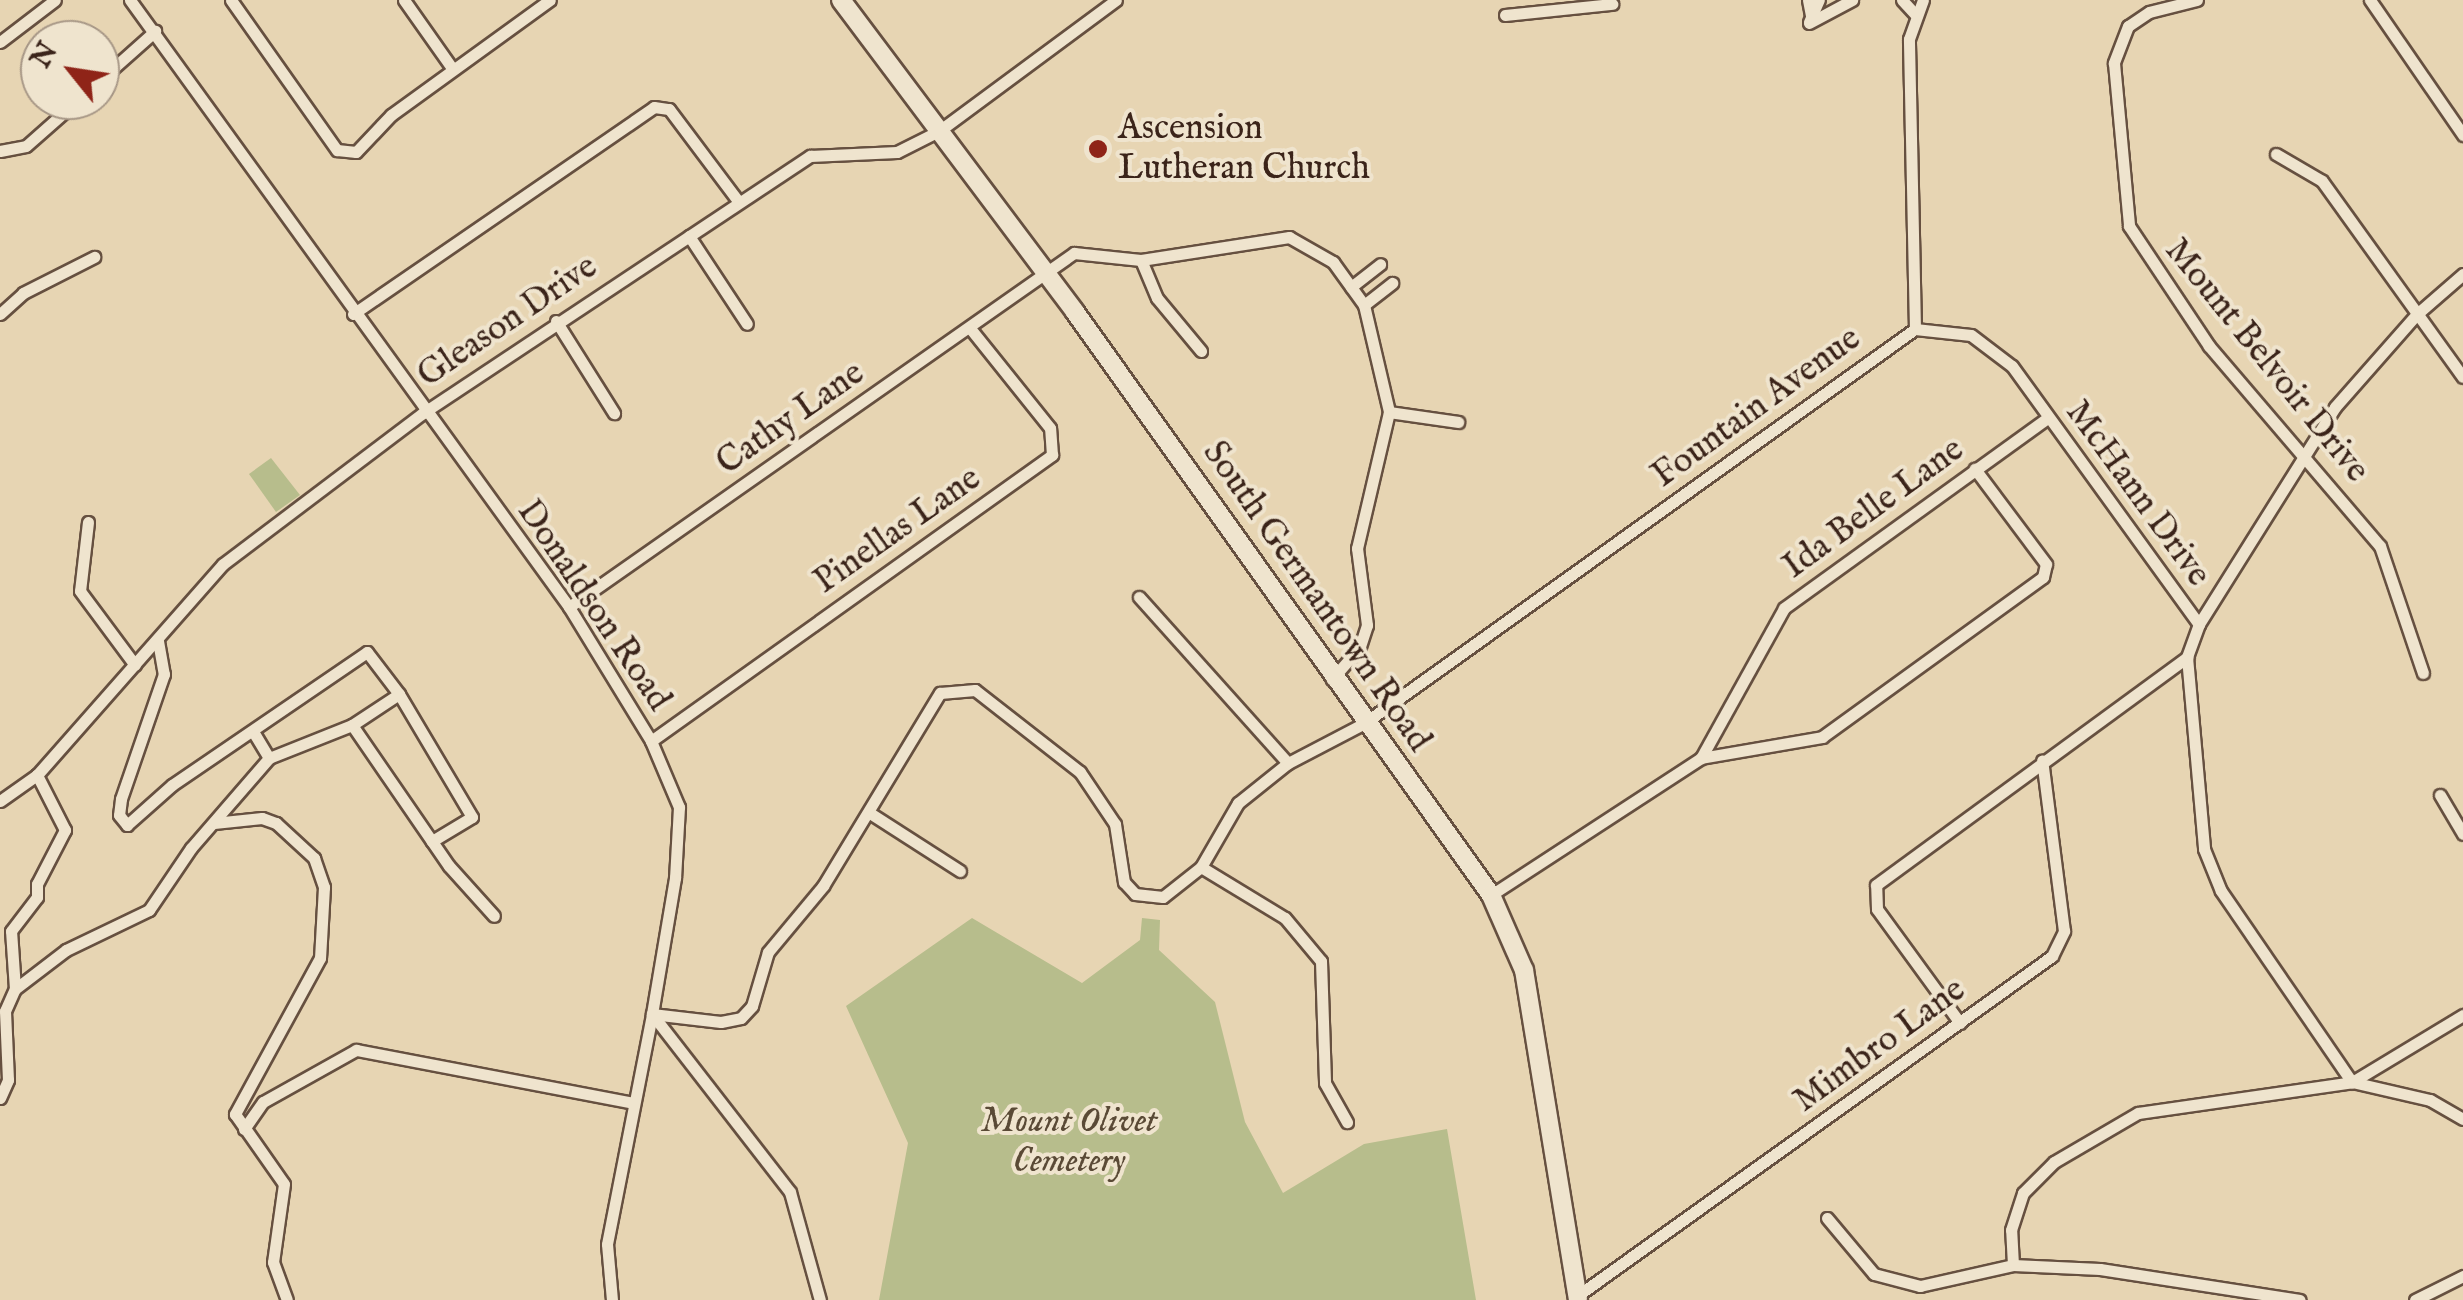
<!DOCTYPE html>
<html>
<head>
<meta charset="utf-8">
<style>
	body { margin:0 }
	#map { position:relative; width:2463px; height:1300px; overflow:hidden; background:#e7d5b3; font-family:"IM FELL English",serif }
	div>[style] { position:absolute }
	.green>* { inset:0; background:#b7bd8c }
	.roads { filter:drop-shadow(2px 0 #665040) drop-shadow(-2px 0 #665040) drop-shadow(0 2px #665040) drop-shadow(0 -2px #665040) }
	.street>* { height:11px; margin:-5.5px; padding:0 5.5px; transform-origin:5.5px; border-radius:5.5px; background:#efe4ce }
	.secondary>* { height:18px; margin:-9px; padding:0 9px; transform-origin:9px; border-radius:9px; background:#efe4ce }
	.dots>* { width:28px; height:28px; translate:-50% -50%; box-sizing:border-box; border:5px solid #efe4ce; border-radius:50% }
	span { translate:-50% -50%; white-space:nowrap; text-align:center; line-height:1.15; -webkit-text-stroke:8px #efe4ce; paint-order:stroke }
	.poi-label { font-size:35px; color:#3b241a }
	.left { translate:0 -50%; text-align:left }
	.street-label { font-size:35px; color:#3b241a }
	.park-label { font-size:35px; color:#5a4a36; font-style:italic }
	.north { position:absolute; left:20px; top:20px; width:100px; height:100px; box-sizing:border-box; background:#efe4ce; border:2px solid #a79786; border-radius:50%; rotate:300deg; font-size:28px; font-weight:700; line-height:40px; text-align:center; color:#3b241a }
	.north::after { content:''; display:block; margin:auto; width:35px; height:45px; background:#8f2418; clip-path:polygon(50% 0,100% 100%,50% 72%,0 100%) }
</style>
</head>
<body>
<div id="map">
	<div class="green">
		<div style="clip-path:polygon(271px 458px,300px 495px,276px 512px,249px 474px)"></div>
		<div style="clip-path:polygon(972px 918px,1082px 983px,1140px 940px,1142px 918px,1160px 920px,1159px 950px,1215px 1002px,1245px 1122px,1283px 1193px,1364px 1144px,1447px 1129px,1476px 1300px,879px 1300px,908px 1143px,846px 1006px)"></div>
	</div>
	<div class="roads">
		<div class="street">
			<div style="left:130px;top:0;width:749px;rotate:54.12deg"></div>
			<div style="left:569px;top:607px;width:157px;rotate:58.5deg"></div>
			<div style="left:651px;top:741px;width:72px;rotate:67deg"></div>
			<div style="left:679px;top:807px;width:71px;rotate:93.2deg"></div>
			<div style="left:675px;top:878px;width:138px;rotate:99.6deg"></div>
			<div style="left:652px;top:1014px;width:225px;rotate:52.2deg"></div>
			<div style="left:790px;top:1192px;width:112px;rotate:74.5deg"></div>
			<div style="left:231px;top:0;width:184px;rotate:54.8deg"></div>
			<div style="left:337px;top:150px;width:19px;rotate:6deg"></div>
			<div style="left:356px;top:152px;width:51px;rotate:-46.6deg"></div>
			<div style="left:391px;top:115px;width:196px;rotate:-35.9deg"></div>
			<div style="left:404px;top:0;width:83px;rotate:54.8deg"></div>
			<div style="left:1808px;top:0;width:16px;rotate:79deg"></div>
			<div style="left:1902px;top:0;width:19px;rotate:47deg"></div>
			<div style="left:2197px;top:0;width:49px;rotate:166deg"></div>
			<div style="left:2149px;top:12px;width:25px;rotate:146deg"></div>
			<div style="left:2128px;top:26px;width:40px;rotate:111deg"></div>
			<div style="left:2114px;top:63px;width:164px;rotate:84.7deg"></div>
			<div style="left:2129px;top:226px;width:144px;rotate:56.3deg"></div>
			<div style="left:2209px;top:346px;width:263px;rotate:49.5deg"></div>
			<div style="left:2380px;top:546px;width:134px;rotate:71.3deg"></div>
			<div style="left:2370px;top:0;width:164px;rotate:55.4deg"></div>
			<div style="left:1505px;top:15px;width:108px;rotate:-5.9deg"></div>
			<div style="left:1809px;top:22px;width:24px;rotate:-66deg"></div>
			<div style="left:1809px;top:23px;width:49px;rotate:-28.1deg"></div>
			<div style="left:0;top:42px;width:69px;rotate:-37.4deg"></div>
			<div style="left:100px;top:80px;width:74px;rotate:-41.7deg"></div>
			<div style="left:0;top:151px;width:26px;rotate:-11deg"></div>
			<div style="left:26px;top:146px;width:69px;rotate:-41.5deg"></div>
			<div style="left:2276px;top:154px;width:53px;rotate:30.4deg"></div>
			<div style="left:2322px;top:181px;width:241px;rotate:54.3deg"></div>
			<div style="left:689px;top:236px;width:105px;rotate:56.6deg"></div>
			<div style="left:1141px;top:260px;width:41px;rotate:67.2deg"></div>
			<div style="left:1157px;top:298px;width:69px;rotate:50.3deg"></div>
			<div style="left:1351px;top:287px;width:37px;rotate:-38deg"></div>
			<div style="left:1364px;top:305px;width:36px;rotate:-38deg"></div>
			<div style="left:0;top:314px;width:31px;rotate:-42deg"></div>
			<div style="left:23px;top:293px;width:80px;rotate:-26.9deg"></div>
			<div style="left:353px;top:314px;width:365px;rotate:-34.5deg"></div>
			<div style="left:654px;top:107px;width:15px;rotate:8deg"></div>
			<div style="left:669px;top:109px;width:115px;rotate:53.1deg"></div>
			<div style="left:556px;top:321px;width:109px;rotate:57.8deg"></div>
			<div style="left:1915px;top:329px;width:56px;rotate:6.1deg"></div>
			<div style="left:1971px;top:335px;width:51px;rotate:37.1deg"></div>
			<div style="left:2012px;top:366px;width:319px;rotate:54.1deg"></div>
			<div style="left:2199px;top:624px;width:35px;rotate:110deg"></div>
			<div style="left:2187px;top:657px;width:193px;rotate:84.9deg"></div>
			<div style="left:2204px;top:849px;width:45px;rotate:68deg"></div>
			<div style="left:2221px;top:891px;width:232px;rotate:55.6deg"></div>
			<div style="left:2352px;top:1082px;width:130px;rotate:-31.1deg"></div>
			<div style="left:1389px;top:412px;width:70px;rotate:8.2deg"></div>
			<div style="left:88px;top:522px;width:69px;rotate:96.6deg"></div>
			<div style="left:80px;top:591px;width:92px;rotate:53.4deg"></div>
			<div style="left:1139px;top:597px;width:223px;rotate:48.1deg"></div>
			<div style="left:569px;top:607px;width:617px;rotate:-35.03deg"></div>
			<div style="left:1074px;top:253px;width:67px;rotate:6deg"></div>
			<div style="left:1141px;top:260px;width:150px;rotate:-8.8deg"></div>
			<div style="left:1289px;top:237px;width:51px;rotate:29.6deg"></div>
			<div style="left:1333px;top:262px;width:53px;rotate:54.2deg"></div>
			<div style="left:1364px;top:305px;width:110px;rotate:76.8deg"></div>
			<div style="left:1389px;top:412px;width:140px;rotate:103.2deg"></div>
			<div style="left:1357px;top:548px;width:78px;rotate:82.6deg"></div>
			<div style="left:1367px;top:625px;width:23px;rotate:108deg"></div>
			<div style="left:1360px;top:647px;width:43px;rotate:131.2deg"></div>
			<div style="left:2199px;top:624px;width:256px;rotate:-57.9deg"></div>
			<div style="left:2335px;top:407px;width:124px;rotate:-48.6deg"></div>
			<div style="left:2417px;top:314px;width:61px;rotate:-41deg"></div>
			<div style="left:158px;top:641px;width:34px;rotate:80deg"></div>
			<div style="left:164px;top:674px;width:132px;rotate:109deg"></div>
			<div style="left:121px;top:799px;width:16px;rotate:97deg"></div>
			<div style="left:119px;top:815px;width:13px;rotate:51deg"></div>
			<div style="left:127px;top:825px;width:60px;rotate:-41.6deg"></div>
			<div style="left:172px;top:785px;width:236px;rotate:-34.3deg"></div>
			<div style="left:367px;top:652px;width:53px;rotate:52.7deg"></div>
			<div style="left:399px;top:694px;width:56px;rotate:146.6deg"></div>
			<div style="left:399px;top:694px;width:143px;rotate:59.3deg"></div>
			<div style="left:472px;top:817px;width:47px;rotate:149deg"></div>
			<div style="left:651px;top:741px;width:493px;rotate:-35.5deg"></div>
			<div style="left:1052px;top:455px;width:27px;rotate:-94deg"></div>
			<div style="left:1050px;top:428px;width:128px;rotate:-128.7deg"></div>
			<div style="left:269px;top:758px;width:89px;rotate:-21.7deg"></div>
			<div style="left:352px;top:725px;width:171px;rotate:55.5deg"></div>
			<div style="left:449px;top:866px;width:67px;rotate:48deg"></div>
			<div style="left:1701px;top:758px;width:123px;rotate:-9.8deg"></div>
			<div style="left:1822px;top:737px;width:273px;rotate:-35.9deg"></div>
			<div style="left:2043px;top:577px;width:13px;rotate:-77deg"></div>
			<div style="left:2046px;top:564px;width:119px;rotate:-126.8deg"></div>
			<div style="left:2440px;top:795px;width:45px;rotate:59.5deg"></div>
			<div style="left:0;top:801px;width:45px;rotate:-35.1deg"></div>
			<div style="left:37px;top:775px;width:281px;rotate:-48.6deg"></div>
			<div style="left:223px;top:564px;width:251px;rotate:-37.1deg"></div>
			<div style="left:423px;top:413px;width:465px;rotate:-33.6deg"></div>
			<div style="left:810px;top:156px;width:87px;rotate:-2.6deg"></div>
			<div style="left:897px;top:152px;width:47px;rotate:-26.6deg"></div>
			<div style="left:939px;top:131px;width:220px;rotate:-36.5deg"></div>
			<div style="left:870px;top:813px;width:107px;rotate:32.8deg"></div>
			<div style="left:214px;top:823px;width:48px;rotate:-5.9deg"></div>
			<div style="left:262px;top:818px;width:15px;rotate:20deg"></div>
			<div style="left:276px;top:823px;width:52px;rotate:42.6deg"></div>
			<div style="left:314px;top:858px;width:31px;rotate:71deg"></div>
			<div style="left:324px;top:887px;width:71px;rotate:93.2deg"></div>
			<div style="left:320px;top:958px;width:178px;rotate:118.6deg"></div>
			<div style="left:235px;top:1114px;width:85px;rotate:55deg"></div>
			<div style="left:284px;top:1184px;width:79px;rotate:98deg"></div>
			<div style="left:273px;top:1262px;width:40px;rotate:69.8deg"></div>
			<div style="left:1201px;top:867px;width:98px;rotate:31.3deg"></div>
			<div style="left:1285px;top:918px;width:56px;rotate:50.1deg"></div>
			<div style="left:1321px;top:961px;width:122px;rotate:88.1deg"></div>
			<div style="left:1325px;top:1083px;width:45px;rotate:60.6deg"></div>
			<div style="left:1491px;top:895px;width:251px;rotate:-33.1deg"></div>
			<div style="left:1701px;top:758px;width:171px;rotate:-61deg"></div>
			<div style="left:1784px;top:608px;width:324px;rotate:-35.8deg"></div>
			<div style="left:15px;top:989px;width:58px;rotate:-93.9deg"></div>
			<div style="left:11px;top:931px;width:43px;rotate:-52.6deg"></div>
			<div style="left:37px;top:897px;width:13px;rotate:-90deg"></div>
			<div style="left:37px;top:884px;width:61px;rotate:-62.6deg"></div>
			<div style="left:65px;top:830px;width:62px;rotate:-117deg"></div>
			<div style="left:1960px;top:1023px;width:141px;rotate:-126.1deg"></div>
			<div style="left:1877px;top:909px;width:24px;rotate:-92deg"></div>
			<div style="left:1876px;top:885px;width:386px;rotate:-36.2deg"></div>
			<div style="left:0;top:1098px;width:20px;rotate:-66deg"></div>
			<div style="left:8px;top:1080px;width:69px;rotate:-92.5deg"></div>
			<div style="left:5px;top:1011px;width:24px;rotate:-66deg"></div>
			<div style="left:15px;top:989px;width:64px;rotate:-37.4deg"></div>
			<div style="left:66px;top:950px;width:92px;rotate:-25.7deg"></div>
			<div style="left:149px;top:910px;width:75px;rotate:-55.9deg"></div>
			<div style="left:191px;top:848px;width:119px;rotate:-49.1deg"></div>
			<div style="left:269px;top:758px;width:27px;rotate:-121deg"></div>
			<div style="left:244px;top:1129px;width:33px;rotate:-55deg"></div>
			<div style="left:263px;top:1102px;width:107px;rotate:-29.2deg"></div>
			<div style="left:356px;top:1050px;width:282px;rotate:10.8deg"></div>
			<div style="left:1827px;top:1218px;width:73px;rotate:50deg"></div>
			<div style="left:1874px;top:1274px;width:48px;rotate:14.6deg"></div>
			<div style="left:1920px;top:1286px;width:95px;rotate:-12.7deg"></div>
			<div style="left:2013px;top:1265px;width:87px;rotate:2.6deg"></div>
			<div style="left:2100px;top:1269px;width:202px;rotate:8.8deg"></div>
			<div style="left:2013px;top:1265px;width:35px;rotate:-93deg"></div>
			<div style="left:2011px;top:1230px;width:39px;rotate:-72deg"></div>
			<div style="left:2023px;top:1193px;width:44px;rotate:-45deg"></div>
			<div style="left:2054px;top:1162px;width:97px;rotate:-30.3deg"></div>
			<div style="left:2138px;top:1113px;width:216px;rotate:-8.2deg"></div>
			<div style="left:2352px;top:1082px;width:80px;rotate:13deg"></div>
			<div style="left:2430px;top:1100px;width:38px;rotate:30deg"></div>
			<div style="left:1577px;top:1296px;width:584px;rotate:-35.59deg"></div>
			<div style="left:2052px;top:956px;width:28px;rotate:-64deg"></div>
			<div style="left:2064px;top:931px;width:172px;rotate:-97.3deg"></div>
			<div style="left:612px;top:1300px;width:56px;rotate:-95.1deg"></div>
			<div style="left:607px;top:1244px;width:234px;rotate:-78.9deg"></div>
			<div style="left:652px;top:1014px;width:69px;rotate:6.6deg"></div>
			<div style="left:721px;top:1022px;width:20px;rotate:-11deg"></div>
			<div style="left:741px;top:1018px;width:16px;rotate:-47deg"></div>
			<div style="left:752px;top:1006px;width:56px;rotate:-73.5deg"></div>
			<div style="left:768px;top:952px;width:86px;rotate:-50.2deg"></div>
			<div style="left:823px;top:886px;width:226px;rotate:-58.8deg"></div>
			<div style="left:940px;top:693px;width:35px;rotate:-5deg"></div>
			<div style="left:975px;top:690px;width:133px;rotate:38deg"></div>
			<div style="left:1080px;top:772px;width:63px;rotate:56.1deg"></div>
			<div style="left:1115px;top:824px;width:59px;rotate:81.2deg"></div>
			<div style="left:1124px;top:882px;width:16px;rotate:47deg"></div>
			<div style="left:1135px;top:894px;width:28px;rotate:6deg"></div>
			<div style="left:1163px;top:897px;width:48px;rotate:-38.3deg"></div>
			<div style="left:1201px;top:867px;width:74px;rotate:-60deg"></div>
			<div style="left:1238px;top:803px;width:64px;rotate:-38.7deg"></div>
			<div style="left:1288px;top:763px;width:85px;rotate:-27.5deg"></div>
			<div style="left:1363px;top:724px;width:679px;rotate:-35.59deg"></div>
			<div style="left:1915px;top:329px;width:290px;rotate:-91.2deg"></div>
			<div style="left:1909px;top:39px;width:41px;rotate:-70.3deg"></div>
			<div style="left:2415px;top:1300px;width:54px;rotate:-26.6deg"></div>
		</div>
		<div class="secondary">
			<div style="left:841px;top:0;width:390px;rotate:53.1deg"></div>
			<div style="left:1075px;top:312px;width:716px;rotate:54.49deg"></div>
			<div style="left:1491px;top:895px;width:82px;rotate:66.3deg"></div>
			<div style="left:1524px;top:970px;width:334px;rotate:80.7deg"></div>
		</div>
	</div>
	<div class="dots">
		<div style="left:1098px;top:149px;background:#8f2418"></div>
	</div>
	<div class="poi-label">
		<span class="left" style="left:1118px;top:149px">Ascension<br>Lutheran Church</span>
	</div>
	<div class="street-label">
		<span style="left:508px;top:322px;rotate:-34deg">Gleason Drive</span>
		<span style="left:2266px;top:361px;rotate:51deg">Mount Belvoir Drive</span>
		<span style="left:1757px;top:408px;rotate:-36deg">Fountain Avenue</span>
		<span style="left:791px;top:419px;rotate:-35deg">Cathy Lane</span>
		<span style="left:2137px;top:494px;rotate:54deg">McHann Drive</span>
		<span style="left:1874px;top:509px;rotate:-36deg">Ida Belle Lane</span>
		<span style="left:898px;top:531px;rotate:-35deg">Pinellas Lane</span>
		<span style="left:1316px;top:597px;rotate:55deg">South Germantown Road</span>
		<span style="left:593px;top:606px;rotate:56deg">Donaldson Road</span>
		<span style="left:1880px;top:1046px;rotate:-36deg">Mimbro Lane</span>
	</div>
	<div class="park-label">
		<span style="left:1069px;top:1142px">Mount Olivet<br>Cemetery</span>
	</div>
	<div class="north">N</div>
</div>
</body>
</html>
